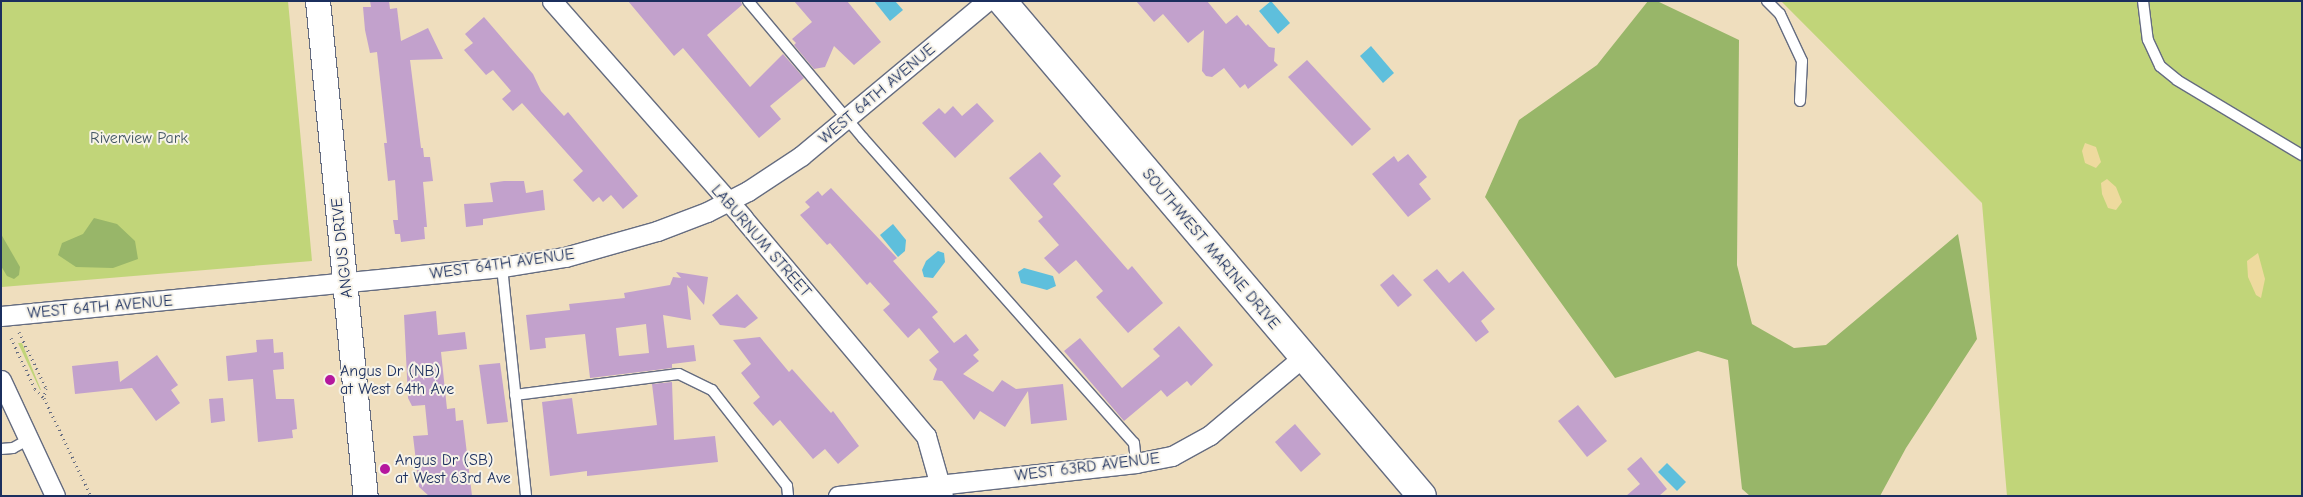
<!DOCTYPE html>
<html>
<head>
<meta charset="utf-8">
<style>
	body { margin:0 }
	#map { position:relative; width:2303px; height:497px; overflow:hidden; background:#efdebe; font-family:"Comic Neue",sans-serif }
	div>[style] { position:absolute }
	.green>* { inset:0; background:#c1d579 }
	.forest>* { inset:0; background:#98b669 }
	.sand>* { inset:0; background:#eeda9e }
	.water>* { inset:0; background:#5ebfdc }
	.building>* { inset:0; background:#c2a1cc }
	.path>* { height:3px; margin-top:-1.5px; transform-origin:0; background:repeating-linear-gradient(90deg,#656c80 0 1px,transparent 0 5px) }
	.roads { filter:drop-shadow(1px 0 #656c80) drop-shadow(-1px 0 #656c80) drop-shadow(0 1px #656c80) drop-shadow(0 -1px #656c80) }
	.service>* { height:10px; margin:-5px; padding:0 5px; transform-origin:5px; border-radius:5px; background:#fff }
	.minor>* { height:19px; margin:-9.5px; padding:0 9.5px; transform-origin:9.5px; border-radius:9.5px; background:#fff }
	.tertiary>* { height:24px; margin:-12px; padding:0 12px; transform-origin:12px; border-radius:12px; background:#fff }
	.secondary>* { height:28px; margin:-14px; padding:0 14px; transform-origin:14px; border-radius:14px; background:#fff }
	.dots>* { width:14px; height:14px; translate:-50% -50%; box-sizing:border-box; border:2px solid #f7f3e8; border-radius:50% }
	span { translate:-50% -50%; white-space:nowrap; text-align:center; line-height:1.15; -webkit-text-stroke:4px #f7f3e8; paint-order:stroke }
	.street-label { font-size:16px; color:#1b2f5e }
	.park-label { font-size:16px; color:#445865 }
	.poi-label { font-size:16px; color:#1b2f5e }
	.left { translate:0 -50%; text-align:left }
	.frame { position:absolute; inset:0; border:2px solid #1b2f5e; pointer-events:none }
</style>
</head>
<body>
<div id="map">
	<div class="green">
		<div style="clip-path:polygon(1px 1px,288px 1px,312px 261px,2px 287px)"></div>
		<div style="clip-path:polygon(1781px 1px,2302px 1px,2302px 496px,2007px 496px,1982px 203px)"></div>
		<div style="clip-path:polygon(18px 343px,22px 343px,41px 390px,40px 390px)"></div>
	</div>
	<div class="forest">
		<div style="clip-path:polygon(1648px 1px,1657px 1px,1739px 40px,1737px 265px,1752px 324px,1794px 348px,1826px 345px,1958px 234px,1977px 339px,1906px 448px,1880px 496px,1750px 496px,1742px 489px,1728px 360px,1698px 351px,1615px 378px,1485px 197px,1519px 120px,1597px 65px)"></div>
		<div style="clip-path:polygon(94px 218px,117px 224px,135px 241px,138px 259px,113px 268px,76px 267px,58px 255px,62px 243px,83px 234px)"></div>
		<div style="clip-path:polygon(1px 234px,20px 267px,19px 275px,14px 279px,7px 276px,1px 266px)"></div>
	</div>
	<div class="sand">
		<div style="clip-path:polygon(2085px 143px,2096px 147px,2101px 162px,2096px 168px,2085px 163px,2082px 151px)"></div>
		<div style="clip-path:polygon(2107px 179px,2116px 187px,2122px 202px,2116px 210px,2108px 208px,2102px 194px,2101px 183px)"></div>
		<div style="clip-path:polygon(2258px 253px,2265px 279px,2261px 298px,2256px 295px,2248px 277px,2247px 261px)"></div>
	</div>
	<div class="water">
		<div style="clip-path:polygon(874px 1px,895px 1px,903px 10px,890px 21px)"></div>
		<div style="clip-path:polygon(1271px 1px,1290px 23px,1278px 34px,1259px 11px)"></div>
		<div style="clip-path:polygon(1371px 46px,1394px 73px,1383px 83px,1360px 56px)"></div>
		<div style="clip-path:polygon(893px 224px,906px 240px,905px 251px,898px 257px,880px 235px)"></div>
		<div style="clip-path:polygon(938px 251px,944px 253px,945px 262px,933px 278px,924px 277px,922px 270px,926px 261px)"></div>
		<div style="clip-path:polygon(1024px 268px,1053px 276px,1056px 286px,1047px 290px,1021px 283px,1018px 272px)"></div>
		<div style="clip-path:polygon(1667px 463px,1686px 482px,1677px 491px,1658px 472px)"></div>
	</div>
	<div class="building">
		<div style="clip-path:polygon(370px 1px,389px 1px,390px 9px,397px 8px,401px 41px,428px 28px,443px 59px,410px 60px,421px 148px,423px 148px,424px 157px,430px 157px,433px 181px,423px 182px,427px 227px,424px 227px,425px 239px,401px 242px,400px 234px,395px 234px,393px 220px,398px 220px,395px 180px,388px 181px,384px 143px,387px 143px,377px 52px,370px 53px,365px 30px,363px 7px,371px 7px)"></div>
		<div style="clip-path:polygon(628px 1px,741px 1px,742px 5px,707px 35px,750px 87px,783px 54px,804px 78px,770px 106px,781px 119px,759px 138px,683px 48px,674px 56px)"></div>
		<div style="clip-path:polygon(794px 1px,847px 1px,881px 42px,854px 65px,834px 46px,825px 67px,814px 69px,794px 45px,796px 43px,792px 39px,812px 22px)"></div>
		<div style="clip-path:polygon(1136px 1px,1207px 1px,1226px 24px,1237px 15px,1246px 26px,1248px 24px,1269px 47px,1275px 48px,1274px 61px,1278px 65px,1248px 89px,1245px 84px,1240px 88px,1224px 68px,1212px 77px,1206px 76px,1202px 71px,1204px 30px,1188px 43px,1163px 14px,1154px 22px)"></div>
		<div style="clip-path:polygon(484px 17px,533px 74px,541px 91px,564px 116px,568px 112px,638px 196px,623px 209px,611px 195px,603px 202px,599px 197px,593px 202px,573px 180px,583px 171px,522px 103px,513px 111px,502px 99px,511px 91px,493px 70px,486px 75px,464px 50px,473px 43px,465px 34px)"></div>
		<div style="clip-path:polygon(1307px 60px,1371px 129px,1352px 146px,1288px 77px)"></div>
		<div style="clip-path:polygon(977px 103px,994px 121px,955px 158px,922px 123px,939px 108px,945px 114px,953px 106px,962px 116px)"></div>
		<div style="clip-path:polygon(1040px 152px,1061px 176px,1053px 184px,1128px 270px,1132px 266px,1163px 303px,1128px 333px,1096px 297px,1103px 291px,1076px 260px,1059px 274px,1044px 258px,1059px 245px,1038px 221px,1043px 217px,1009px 178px)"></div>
		<div style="clip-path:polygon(1408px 154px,1427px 177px,1419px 184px,1431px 199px,1408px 217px,1372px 174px,1394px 156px,1398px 162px)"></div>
		<div style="clip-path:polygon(504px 181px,524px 181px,526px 193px,543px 190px,545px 210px,483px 219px,483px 225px,466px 227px,464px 204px,493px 202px,490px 183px)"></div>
		<div style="clip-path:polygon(831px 188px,897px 258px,893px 261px,938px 312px,932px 317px,954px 343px,966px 334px,979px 350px,973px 355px,979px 361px,963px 374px,993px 392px,1002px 380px,1016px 389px,1063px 384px,1067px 420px,1031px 424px,1028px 391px,1005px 427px,980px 411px,974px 420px,942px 381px,933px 380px,937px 369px,929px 360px,939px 352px,919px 328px,908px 338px,883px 310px,890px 304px,870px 282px,867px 285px,830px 243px,827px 245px,800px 215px,810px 207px,805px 202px,818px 191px,822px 196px)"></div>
		<div style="clip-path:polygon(1437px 269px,1449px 283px,1463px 271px,1495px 309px,1481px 321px,1489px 332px,1476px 342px,1423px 280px)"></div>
		<div style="clip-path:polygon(evenodd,676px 272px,708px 277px,704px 305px,687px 285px,691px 320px,663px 315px,667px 348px,694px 345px,696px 361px,672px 364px,672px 368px,590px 378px,585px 334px,545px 338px,546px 348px,530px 350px,526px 315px,570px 310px,569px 304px,625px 298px,624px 293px,670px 285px,673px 277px,681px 278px,676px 272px,646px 324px,649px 353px,619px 356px,616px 328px,646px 324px)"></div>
		<div style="clip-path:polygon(1393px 274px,1412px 295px,1398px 307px,1380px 285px)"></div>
		<div style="clip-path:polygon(737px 294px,758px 318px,745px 328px,720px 325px,712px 315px)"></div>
		<div style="clip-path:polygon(436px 311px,438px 335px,465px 332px,467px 349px,441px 352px,447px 409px,455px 408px,456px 421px,463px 420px,472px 496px,429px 496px,419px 487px,413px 436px,428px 435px,425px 405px,412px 406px,408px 398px,404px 315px)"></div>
		<div style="clip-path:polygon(1179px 326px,1213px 365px,1191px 386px,1187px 381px,1167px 397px,1161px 390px,1124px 421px,1064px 351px,1080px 338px,1122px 388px,1160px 356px,1153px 349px)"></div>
		<div style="clip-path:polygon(760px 337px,789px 372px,792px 369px,831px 413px,833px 411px,859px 446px,838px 464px,825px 449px,813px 459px,780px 420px,773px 426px,753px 403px,760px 397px,741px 373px,751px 364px,733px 340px)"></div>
		<div style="clip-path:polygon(273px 339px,274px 353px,283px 352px,284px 369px,273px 370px,276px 399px,294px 399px,297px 429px,292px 430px,293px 438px,258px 442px,253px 379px,228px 381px,226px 356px,257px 352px,256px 340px)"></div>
		<div style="clip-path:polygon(157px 355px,178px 385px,171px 390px,180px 403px,156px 421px,132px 388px,75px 394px,72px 366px,118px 361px,120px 382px)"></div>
		<div style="clip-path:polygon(500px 363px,508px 422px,487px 424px,479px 365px)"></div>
		<div style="clip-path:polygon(672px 382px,674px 440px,715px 436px,718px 462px,587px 476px,587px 471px,550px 476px,542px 402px,572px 398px,577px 434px,657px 425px,652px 384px)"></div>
		<div style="clip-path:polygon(223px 398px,225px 421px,211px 423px,209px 399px)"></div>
		<div style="clip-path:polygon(1578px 405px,1607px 441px,1587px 457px,1558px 421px)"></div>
		<div style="clip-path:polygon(1295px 424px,1321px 454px,1301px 472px,1275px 442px)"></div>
		<div style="clip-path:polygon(1641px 457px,1667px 489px,1659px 496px,1626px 496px,1640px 484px,1627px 469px)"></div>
	</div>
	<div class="path">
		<div style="left:19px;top:332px;width:62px;rotate:64.3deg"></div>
		<div style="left:46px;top:388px;width:9px;rotate:103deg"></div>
		<div style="left:11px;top:338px;width:56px;rotate:64.8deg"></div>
		<div style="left:35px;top:389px;width:13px;rotate:45deg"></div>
		<div style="left:44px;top:398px;width:109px;rotate:64.4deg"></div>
	</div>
	<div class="roads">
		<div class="service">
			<div style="left:748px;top:1px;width:179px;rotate:50deg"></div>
			<div style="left:863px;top:138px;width:408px;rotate:48.4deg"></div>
			<div style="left:1134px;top:443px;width:20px;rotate:84deg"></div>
			<div style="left:1767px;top:1px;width:18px;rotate:45deg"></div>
			<div style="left:1780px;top:14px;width:52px;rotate:64.9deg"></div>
			<div style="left:1802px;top:61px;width:40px;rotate:92.9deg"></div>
			<div style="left:2143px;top:1px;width:39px;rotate:83deg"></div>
			<div style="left:2148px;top:40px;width:29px;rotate:65deg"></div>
			<div style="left:2160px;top:66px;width:22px;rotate:39deg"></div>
			<div style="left:2177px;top:80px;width:146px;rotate:31deg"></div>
			<div style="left:502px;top:267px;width:230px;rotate:84deg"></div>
			<div style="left:515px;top:395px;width:165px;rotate:-7.3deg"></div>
			<div style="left:679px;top:374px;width:37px;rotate:26deg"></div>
			<div style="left:712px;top:390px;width:122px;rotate:52deg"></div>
			<div style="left:787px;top:486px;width:10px;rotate:84deg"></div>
			<div style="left:1px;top:449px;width:12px;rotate:-5deg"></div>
			<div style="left:13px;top:448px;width:18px;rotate:-29deg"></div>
		</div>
		<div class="minor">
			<div style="left:552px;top:1px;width:289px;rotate:48.6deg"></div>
			<div style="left:743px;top:218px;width:285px;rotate:50deg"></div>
			<div style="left:926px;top:436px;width:62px;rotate:74.2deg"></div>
			<div style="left:1px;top:316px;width:503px;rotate:-5.59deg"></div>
			<div style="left:502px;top:267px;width:64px;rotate:-9deg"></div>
			<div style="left:565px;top:257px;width:96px;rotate:-15.8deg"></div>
			<div style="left:657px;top:231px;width:53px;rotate:-20.8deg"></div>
			<div style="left:707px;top:212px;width:46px;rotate:-27.1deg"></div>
			<div style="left:748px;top:191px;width:64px;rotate:-33.4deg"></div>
			<div style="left:801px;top:156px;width:242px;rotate:-39.8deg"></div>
			<div style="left:1px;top:380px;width:128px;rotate:65deg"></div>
			<div style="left:838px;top:496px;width:300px;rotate:-6.3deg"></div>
			<div style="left:1136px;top:463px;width:37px;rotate:-11deg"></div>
			<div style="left:1172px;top:456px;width:43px;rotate:-28.9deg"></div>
			<div style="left:1210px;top:435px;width:121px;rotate:-40deg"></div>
		</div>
		<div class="tertiary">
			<div style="left:318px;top:1px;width:497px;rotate:84.5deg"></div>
		</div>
		<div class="secondary">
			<div style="left:1002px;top:1px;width:649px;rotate:49.69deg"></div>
		</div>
	</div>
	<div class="dots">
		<div style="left:330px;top:380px;background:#b5179e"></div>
		<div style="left:385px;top:469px;background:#b5179e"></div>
	</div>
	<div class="street-label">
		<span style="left:877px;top:94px;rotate:-40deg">WEST 64TH AVENUE</span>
		<span style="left:761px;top:241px;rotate:49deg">LABURNUM STREET</span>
		<span style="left:342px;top:248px;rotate:-96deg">ANGUS DRIVE</span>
		<span style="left:1211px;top:249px;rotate:50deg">SOUTHWEST MARINE DRIVE</span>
		<span style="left:502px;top:264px;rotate:-8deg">WEST 64TH AVENUE</span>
		<span style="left:100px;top:307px;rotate:-5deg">WEST 64TH AVENUE</span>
		<span style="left:1087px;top:467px;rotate:-7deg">WEST 63RD AVENUE</span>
	</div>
	<div class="park-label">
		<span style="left:139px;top:138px">Riverview Park</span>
	</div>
	<div class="poi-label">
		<span class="left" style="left:340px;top:380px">Angus Dr (NB)<br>at West 64th Ave</span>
		<span class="left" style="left:395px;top:469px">Angus Dr (SB)<br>at West 63rd Ave</span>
	</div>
	<div class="frame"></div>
</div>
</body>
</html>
